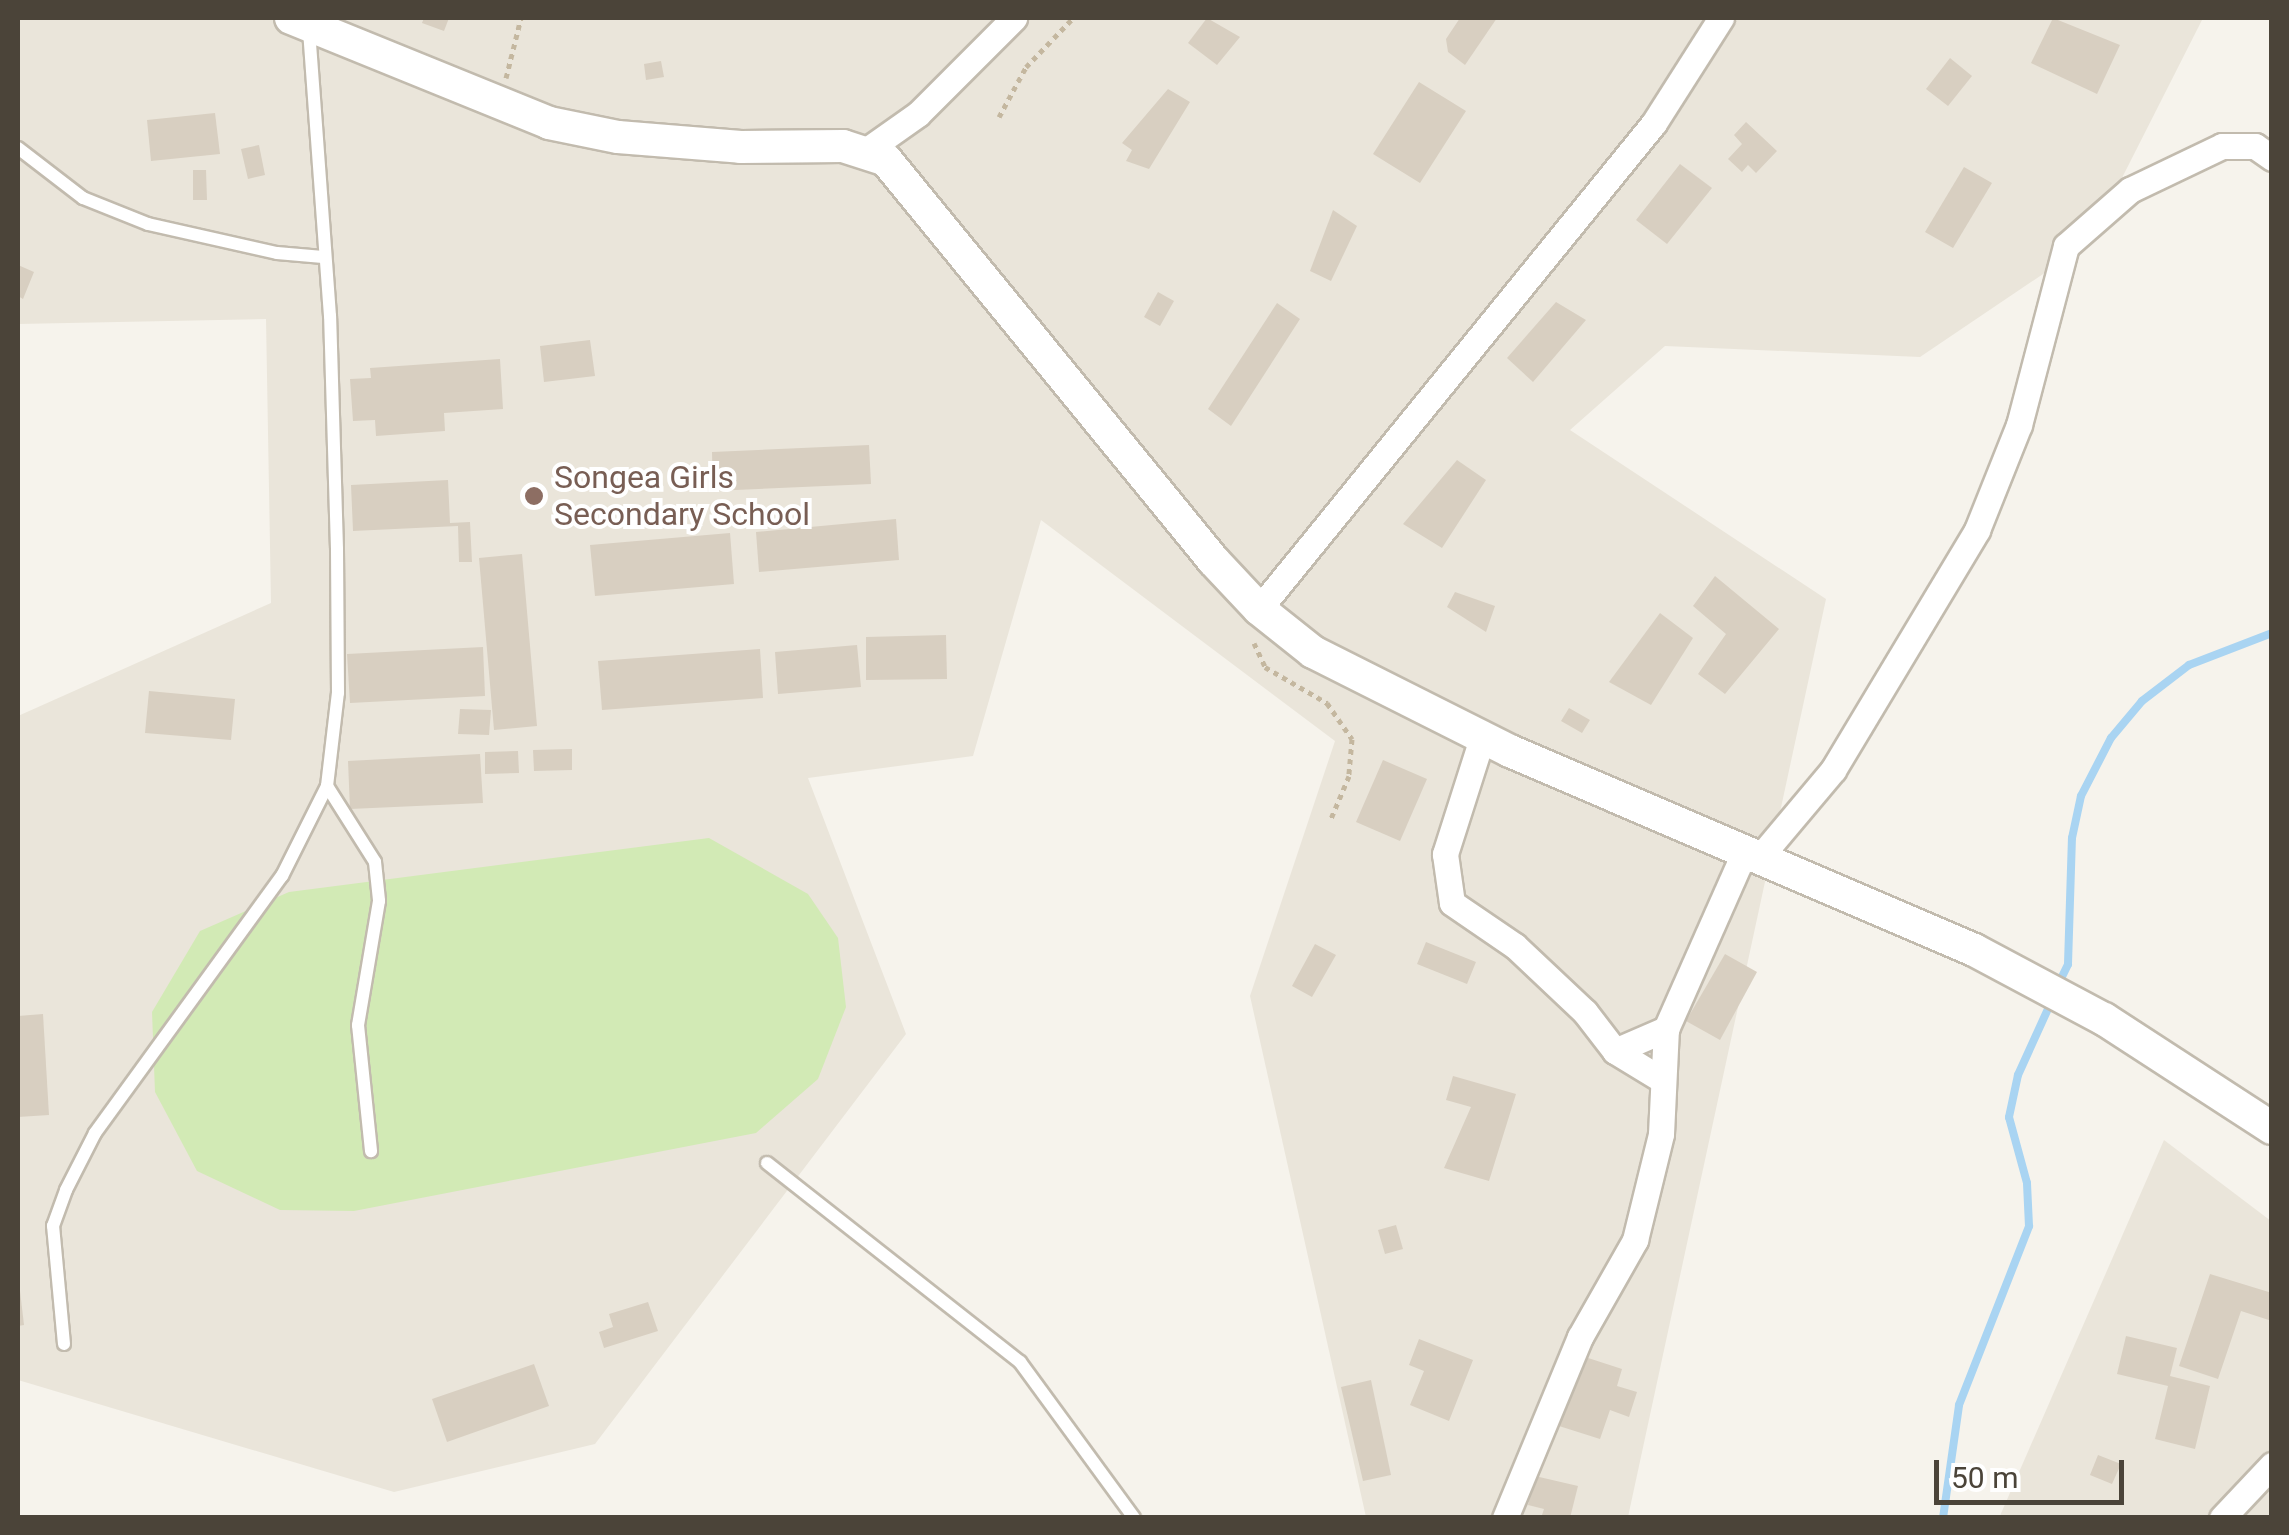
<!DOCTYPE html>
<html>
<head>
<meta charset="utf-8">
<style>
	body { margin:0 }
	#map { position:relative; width:2289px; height:1535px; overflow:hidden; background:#f6f3ec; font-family:Roboto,sans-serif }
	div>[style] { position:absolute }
	.residential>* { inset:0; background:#eae5da }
	.green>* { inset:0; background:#d2eab5 }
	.stream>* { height:8px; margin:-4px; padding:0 4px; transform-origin:4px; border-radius:4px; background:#a9d4f2 }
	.building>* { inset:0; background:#d8cfc1 }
	.path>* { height:5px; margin-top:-2.5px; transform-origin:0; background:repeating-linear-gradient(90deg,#c4b79f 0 5px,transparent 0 10px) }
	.roads { filter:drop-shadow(2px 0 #c2bbae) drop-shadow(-2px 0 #c2bbae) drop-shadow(0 2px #c2bbae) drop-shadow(0 -2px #c2bbae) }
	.service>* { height:12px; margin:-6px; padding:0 6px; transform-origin:6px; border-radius:6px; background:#fff }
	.minor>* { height:25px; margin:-12.5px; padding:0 12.5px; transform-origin:12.5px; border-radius:12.5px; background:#fff }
	.tertiary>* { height:32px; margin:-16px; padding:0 16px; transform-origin:16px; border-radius:16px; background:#fff }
	.dots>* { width:28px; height:28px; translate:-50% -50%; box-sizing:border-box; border:5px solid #fff; border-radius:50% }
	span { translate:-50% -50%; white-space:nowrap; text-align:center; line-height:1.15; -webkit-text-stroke:8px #fff; paint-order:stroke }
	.education-label { font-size:32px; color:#785e54 }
	.left { translate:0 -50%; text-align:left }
	.frame { position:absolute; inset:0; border:20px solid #4b4439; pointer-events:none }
	.scale { position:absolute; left:1934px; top:1460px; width:190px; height:45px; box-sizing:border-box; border:5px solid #4b4439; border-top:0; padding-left:12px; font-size:30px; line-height:35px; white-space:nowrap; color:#4b4439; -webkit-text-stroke:8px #fff; paint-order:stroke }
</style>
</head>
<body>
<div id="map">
	<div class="residential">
		<div style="clip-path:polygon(18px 18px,2203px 18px,2089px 243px,1920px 357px,1665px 346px,1570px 430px,1826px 599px,1628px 1517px,1366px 1517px,1250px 996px,1335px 741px,1041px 520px,973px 756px,808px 778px,906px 1034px,595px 1444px,394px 1492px,18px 1380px,18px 716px,271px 603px,266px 319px,18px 324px)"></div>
		<div style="clip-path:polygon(2164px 1140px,2271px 1221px,2271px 1517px,1999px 1518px)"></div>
	</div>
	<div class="green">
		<div style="clip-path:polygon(709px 838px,808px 894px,838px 938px,846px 1007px,818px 1079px,756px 1133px,354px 1211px,280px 1210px,197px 1171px,155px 1092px,152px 1012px,200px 931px,289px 892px)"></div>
	</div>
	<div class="stream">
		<div style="left:2057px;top:987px;width:25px;rotate:-64deg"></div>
		<div style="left:2068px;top:964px;width:126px;rotate:-88.2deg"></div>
		<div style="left:2072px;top:838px;width:43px;rotate:-77.9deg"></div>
		<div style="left:2081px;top:796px;width:65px;rotate:-62.7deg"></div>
		<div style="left:2111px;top:738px;width:48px;rotate:-50deg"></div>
		<div style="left:2142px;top:701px;width:59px;rotate:-37.5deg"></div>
		<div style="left:2189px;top:665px;width:89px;rotate:-21.1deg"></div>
		<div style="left:1943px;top:1518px;width:114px;rotate:-81.9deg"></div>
		<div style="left:1959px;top:1405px;width:192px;rotate:-68.6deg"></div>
		<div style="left:2029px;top:1226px;width:43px;rotate:-92.7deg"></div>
		<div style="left:2027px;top:1183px;width:68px;rotate:-105.3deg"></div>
		<div style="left:2009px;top:1117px;width:43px;rotate:-77.9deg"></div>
		<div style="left:2018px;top:1075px;width:82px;rotate:-65.6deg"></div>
	</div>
	<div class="building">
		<div style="clip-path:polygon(424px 18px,449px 18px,444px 31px,422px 23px)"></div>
		<div style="clip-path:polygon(1207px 18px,1240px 37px,1217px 65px,1188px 43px)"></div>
		<div style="clip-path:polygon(1460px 18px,1497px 18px,1465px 65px,1448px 52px,1446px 39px)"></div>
		<div style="clip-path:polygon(2053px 18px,2120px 45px,2097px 94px,2031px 63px)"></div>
		<div style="clip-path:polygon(1950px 58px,1972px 76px,1948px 106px,1926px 89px)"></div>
		<div style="clip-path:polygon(661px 61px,664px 77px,646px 80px,644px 64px)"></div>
		<div style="clip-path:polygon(1419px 82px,1466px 111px,1420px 183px,1373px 154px)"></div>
		<div style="clip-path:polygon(1168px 89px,1190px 102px,1149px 169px,1126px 161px,1132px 150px,1122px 143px)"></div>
		<div style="clip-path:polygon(215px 113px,220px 154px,151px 161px,147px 120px)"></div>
		<div style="clip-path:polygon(1746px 122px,1777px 151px,1756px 173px,1748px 165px,1742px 172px,1728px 159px,1742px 144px,1734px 135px)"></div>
		<div style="clip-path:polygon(259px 145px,265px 175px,248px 179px,241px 149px)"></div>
		<div style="clip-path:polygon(1680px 164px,1712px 188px,1667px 244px,1636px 220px)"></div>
		<div style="clip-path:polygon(1964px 167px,1992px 183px,1953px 248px,1925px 232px)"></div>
		<div style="clip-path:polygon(193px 170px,206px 170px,207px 200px,193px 200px)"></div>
		<div style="clip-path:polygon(1333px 210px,1357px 226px,1331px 281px,1310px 271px)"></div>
		<div style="clip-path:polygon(18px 265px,34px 272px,23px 299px,18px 296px)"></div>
		<div style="clip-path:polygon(1158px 292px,1174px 301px,1160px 326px,1144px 317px)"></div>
		<div style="clip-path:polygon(1556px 302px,1586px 320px,1533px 382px,1507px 358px)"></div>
		<div style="clip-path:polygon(1277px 303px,1300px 319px,1231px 426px,1208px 409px)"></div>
		<div style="clip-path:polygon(590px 340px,595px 376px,544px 382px,540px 346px)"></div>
		<div style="clip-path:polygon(500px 359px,503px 409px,444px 413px,445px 431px,376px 436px,375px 420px,353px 421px,350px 379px,371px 378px,370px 368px)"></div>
		<div style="clip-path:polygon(869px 445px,871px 484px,713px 491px,712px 452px)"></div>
		<div style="clip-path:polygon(1457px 460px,1486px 480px,1442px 548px,1403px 524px)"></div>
		<div style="clip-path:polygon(448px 480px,450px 523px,470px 522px,472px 562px,459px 562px,458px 526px,353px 531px,351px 485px)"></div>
		<div style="clip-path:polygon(896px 519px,899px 560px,759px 572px,756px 532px)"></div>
		<div style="clip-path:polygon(730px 533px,734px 584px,595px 596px,590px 545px)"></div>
		<div style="clip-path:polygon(522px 554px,537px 726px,494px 730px,479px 558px)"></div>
		<div style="clip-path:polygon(1715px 576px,1779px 629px,1725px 694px,1698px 674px,1726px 634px,1693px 606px)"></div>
		<div style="clip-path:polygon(1455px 592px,1495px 606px,1486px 632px,1447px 607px)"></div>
		<div style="clip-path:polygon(1660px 613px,1693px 638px,1651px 705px,1609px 682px)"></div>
		<div style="clip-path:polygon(946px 635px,947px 679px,866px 680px,866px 637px)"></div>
		<div style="clip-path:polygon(857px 645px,861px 687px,778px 694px,775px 652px)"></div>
		<div style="clip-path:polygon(483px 647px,485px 696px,350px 703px,347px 654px)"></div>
		<div style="clip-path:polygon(760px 649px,763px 698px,602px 710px,598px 661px)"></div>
		<div style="clip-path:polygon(149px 691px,235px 699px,231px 740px,145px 733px)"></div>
		<div style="clip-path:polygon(1569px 708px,1590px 720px,1582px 733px,1561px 721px)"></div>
		<div style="clip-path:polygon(460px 709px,491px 710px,489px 735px,458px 734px)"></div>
		<div style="clip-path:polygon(572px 749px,572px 770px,534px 771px,533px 750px)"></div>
		<div style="clip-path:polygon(518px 751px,519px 773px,485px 774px,485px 752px)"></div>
		<div style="clip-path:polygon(480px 754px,483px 803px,350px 809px,348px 761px)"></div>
		<div style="clip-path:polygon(1383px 760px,1427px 779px,1400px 841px,1356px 822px)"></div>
		<div style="clip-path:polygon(1426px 942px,1476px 962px,1467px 984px,1417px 964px)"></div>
		<div style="clip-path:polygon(1315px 944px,1336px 955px,1312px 997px,1292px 986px)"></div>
		<div style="clip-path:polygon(1725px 954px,1757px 972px,1720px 1040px,1686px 1021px)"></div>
		<div style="clip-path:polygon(43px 1014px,49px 1115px,18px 1117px,18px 1016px)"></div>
		<div style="clip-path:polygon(1453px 1076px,1516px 1094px,1489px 1181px,1444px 1168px,1471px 1107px,1446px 1100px)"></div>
		<div style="clip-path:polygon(1396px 1225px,1403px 1249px,1385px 1254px,1378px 1230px)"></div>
		<div style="clip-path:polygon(18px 1274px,24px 1325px,18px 1326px)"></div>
		<div style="clip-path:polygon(2210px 1274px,2272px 1293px,2272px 1321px,2241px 1311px,2218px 1379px,2179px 1366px)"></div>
		<div style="clip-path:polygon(648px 1302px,658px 1331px,604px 1348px,599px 1332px,613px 1327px,609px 1314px)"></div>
		<div style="clip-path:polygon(2126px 1336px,2177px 1348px,2170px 1376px,2210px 1386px,2195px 1449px,2155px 1439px,2168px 1386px,2117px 1374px)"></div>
		<div style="clip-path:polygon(1419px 1339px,1473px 1360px,1449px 1421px,1410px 1405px,1424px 1371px,1409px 1365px)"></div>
		<div style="clip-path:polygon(1582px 1356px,1622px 1369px,1617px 1386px,1637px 1392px,1629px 1417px,1610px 1410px,1600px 1439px,1559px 1426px)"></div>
		<div style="clip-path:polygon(534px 1364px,549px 1406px,447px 1442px,432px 1399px)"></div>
		<div style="clip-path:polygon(1371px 1380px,1391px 1475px,1363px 1481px,1341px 1387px)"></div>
		<div style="clip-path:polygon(2098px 1455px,2121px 1464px,2112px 1484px,2090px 1475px)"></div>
		<div style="clip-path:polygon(1535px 1476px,1578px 1486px,1570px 1518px,1541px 1518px,1544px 1509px,1528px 1505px)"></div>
	</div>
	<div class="path">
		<div style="left:506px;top:78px;width:62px;rotate:-76deg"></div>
		<div style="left:999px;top:117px;width:57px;rotate:-61.6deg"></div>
		<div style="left:1026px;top:67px;width:68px;rotate:-46.2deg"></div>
		<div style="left:1254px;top:643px;width:26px;rotate:65deg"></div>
		<div style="left:1265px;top:667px;width:72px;rotate:30.1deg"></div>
		<div style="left:1327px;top:703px;width:44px;rotate:55.2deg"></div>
		<div style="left:1352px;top:739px;width:37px;rotate:95deg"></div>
		<div style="left:1349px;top:776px;width:49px;rotate:112.9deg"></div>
	</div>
	<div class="roads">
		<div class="service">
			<div style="left:18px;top:148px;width:82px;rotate:37.6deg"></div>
			<div style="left:83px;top:198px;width:70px;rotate:21.8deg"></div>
			<div style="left:148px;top:224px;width:132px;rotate:12.7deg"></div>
			<div style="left:277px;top:253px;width:46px;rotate:5deg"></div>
			<div style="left:327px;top:786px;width:90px;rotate:57.7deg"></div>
			<div style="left:375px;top:862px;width:39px;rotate:84deg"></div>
			<div style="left:379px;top:901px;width:126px;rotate:99.6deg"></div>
			<div style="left:358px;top:1025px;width:127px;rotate:84.1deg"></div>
			<div style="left:767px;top:1163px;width:322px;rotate:38.2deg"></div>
			<div style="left:1020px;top:1362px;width:193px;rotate:53.8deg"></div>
			<div style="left:64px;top:1344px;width:119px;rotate:-95.3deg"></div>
			<div style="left:53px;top:1226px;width:38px;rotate:-70deg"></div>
			<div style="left:66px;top:1190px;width:64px;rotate:-63deg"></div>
			<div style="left:95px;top:1133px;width:318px;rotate:-54deg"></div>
			<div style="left:282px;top:876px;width:101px;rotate:-63.4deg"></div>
			<div style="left:327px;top:786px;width:94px;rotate:-83.3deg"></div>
			<div style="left:338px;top:693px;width:144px;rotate:-90.4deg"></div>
			<div style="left:337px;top:549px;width:233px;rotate:-91.7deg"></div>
			<div style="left:330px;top:316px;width:287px;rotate:-94.2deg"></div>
		</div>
		<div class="minor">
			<div style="left:867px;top:150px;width:62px;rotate:-35.2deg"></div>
			<div style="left:918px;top:114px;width:136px;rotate:-45deg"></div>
			<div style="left:1259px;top:609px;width:626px;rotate:-50.9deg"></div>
			<div style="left:1654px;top:123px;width:125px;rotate:-57.5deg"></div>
			<div style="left:1482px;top:738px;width:122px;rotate:107.7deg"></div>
			<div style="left:1445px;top:854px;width:49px;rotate:81.9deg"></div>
			<div style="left:1452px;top:903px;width:76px;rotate:34.3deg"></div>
			<div style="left:1515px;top:946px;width:96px;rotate:43.3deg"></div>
			<div style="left:1585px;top:1012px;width:49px;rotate:52.4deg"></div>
			<div style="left:1615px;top:1051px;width:52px;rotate:31.5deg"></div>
			<div style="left:1760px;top:857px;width:114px;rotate:-50deg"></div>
			<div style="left:1833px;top:770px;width:280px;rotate:-59deg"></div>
			<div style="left:1977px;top:530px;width:113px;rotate:-68.2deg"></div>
			<div style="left:2019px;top:425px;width:185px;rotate:-75.3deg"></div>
			<div style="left:2066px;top:246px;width:85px;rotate:-41.2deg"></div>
			<div style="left:2130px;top:190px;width:102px;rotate:-25.6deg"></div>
			<div style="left:2222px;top:146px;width:33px"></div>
			<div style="left:2255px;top:146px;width:21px;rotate:35deg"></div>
			<div style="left:1615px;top:1051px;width:56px;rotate:-23.3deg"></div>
			<div style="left:1505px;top:1518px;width:196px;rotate:-67.5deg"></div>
			<div style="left:1580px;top:1337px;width:112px;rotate:-60.4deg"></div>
			<div style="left:1635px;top:1240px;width:109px;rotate:-76.2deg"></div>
			<div style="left:1661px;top:1134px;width:105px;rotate:-87.3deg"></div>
			<div style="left:1666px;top:1029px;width:195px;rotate:-66.1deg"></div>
			<div style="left:2222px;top:1518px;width:73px;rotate:-46.7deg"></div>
		</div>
		<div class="tertiary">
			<div style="left:291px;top:18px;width:279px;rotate:22.1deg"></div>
			<div style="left:549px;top:123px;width:70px;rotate:11.5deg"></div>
			<div style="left:618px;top:137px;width:123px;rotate:4.6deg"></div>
			<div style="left:741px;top:147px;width:102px;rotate:-0.6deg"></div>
			<div style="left:843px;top:146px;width:45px;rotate:18deg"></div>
			<div style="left:886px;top:160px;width:517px;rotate:50.73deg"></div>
			<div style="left:1213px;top:560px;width:67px;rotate:46.8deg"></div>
			<div style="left:1259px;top:609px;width:69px;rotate:38.5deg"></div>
			<div style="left:1313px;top:652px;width:220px;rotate:26.7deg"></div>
			<div style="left:1510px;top:751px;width:505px;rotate:23.21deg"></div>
			<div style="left:1974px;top:950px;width:147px;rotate:28deg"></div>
			<div style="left:2104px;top:1019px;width:200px;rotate:33deg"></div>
		</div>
	</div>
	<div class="dots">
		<div style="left:534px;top:496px;background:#8d6e63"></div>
	</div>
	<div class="education-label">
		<span class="left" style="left:554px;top:496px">Songea Girls<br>Secondary School</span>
	</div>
	<div class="frame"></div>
	<div class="scale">50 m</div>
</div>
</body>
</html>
